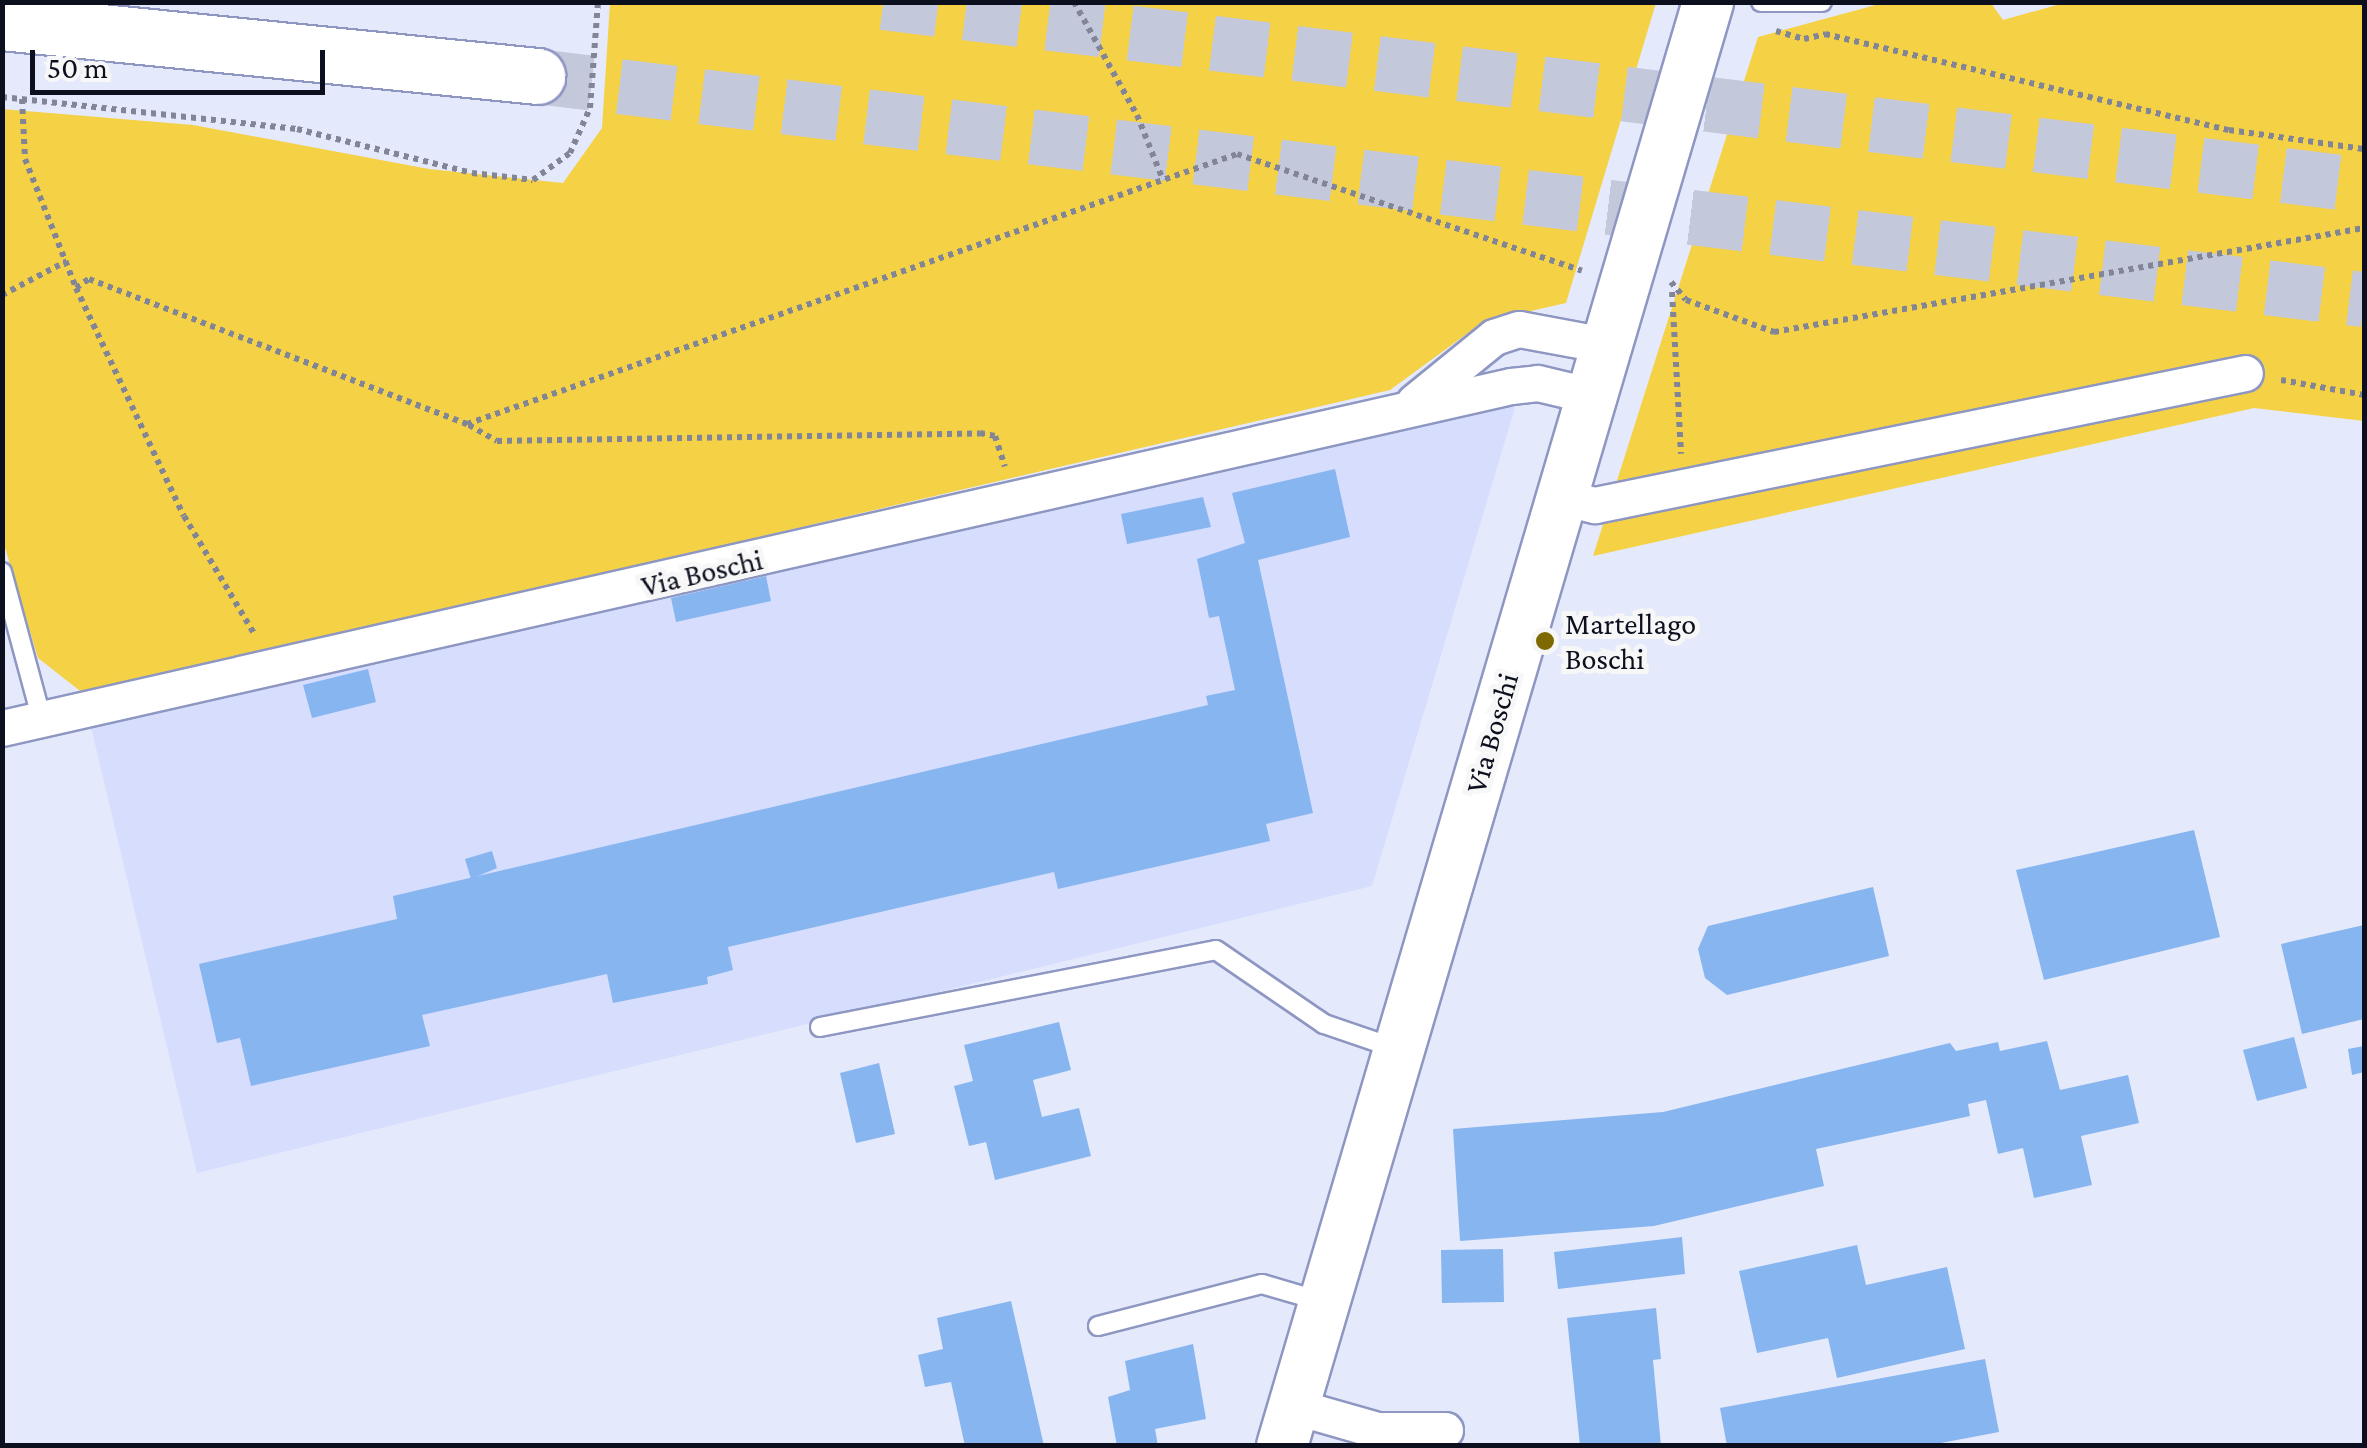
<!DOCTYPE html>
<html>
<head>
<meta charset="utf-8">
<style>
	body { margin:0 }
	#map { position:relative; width:2367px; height:1448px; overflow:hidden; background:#e5e9fc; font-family:"Crimson Pro",serif }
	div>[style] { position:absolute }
	.built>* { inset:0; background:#d6ddfd }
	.green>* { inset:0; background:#f4d145 }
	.building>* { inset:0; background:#87b5f0 }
	.motorway-tunnel>* { height:55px; margin-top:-27.5px; transform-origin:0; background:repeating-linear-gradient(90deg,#c4c8db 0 55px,transparent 0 83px) }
	.path>* { height:6px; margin-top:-3px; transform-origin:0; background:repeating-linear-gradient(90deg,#818596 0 5px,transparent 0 10px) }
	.roads { filter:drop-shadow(2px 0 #8e97c2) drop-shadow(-2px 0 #8e97c2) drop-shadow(0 2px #8e97c2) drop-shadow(0 -2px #8e97c2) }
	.service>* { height:18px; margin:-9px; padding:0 9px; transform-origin:9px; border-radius:9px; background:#fff }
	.minor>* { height:35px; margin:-17.5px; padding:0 17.5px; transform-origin:17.5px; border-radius:17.5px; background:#fff }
	.secondary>* { height:50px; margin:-25px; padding:0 25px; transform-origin:25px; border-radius:25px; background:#fff }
	.motorway>* { height:55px; margin:-27.5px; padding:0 27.5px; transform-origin:27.5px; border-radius:27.5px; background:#fff }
	.dots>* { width:28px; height:28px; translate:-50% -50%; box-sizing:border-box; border:5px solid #f7f7f7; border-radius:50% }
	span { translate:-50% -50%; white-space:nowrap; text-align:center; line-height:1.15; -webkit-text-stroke:10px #f7f7f7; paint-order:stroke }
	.street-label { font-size:30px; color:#0c0f1e }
	.poi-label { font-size:30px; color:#0c0f1e }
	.left { translate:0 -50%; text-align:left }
	.frame { position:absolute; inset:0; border:5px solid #0c0f1e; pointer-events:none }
	.scale { position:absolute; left:30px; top:50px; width:295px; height:45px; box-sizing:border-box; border:5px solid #0c0f1e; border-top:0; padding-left:12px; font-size:30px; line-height:35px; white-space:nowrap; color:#0c0f1e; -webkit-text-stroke:8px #f7f7f7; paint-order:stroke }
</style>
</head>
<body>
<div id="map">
	<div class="built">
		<div style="clip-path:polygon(1516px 404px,1372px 886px,197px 1173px,91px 727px)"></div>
	</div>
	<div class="green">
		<div style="clip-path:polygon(610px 3px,1656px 3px,1566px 303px,1483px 322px,1390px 390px,84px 694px,38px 658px,3px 541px,2px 109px,193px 125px,429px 169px,563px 183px,602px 128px)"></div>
		<div style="clip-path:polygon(1883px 3px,1991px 3px,2003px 20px,2064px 3px,2364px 3px,2364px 421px,2254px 408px,1593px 556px,1758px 37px)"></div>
	</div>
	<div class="building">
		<div style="clip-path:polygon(1335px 469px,1350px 537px,1258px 560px,1313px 813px,1266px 824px,1270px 841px,1058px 889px,1054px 872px,728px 947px,733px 970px,707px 977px,708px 984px,613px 1003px,607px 974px,422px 1015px,430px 1046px,251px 1086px,240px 1038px,217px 1043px,199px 964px,397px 919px,393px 896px,1208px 705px,1206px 696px,1235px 690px,1219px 616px,1209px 618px,1197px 559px,1245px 543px,1232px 493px)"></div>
		<div style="clip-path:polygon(1203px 497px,1211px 527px,1127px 544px,1121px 514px)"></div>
		<div style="clip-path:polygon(766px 576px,771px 601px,676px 622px,671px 598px)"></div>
		<div style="clip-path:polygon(368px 669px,376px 702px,312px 718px,303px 685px)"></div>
		<div style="clip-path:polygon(2194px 830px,2220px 937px,2044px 980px,2016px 870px)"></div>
		<div style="clip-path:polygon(492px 851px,497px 868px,471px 879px,465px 859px)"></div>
		<div style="clip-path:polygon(1873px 887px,1889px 956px,1727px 995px,1705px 978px,1698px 949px,1708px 926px)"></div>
		<div style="clip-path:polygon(2364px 925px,2364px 1019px,2302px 1034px,2281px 944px)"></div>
		<div style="clip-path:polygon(1059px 1022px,1071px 1070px,1033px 1080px,1042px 1117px,1079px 1108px,1091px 1156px,995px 1180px,986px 1142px,969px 1146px,954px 1086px,973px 1081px,964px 1045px)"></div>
		<div style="clip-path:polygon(2294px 1037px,2307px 1088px,2257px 1101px,2243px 1050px)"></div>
		<div style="clip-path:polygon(2047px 1041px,2060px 1090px,2128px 1075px,2139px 1123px,2081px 1136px,2092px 1185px,2034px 1198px,2023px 1148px,1998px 1154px,1986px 1100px,1968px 1104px,1970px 1116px,1816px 1149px,1824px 1186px,1654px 1226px,1460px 1241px,1453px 1129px,1663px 1112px,1950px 1043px,1956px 1051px,1998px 1042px,2000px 1051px)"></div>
		<div style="clip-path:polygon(2364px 1046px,2364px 1072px,2352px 1075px,2348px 1049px)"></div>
		<div style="clip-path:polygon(879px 1063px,895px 1134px,856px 1143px,840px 1073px)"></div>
		<div style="clip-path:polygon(1682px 1237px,1685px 1274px,1558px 1289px,1554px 1252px)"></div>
		<div style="clip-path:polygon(1857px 1245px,1866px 1285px,1947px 1267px,1965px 1349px,1837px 1378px,1828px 1338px,1757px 1353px,1739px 1271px)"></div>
		<div style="clip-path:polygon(1503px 1249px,1504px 1302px,1442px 1303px,1441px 1250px)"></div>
		<div style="clip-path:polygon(1011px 1301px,1044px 1446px,965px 1446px,951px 1382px,925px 1387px,918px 1355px,943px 1349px,937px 1318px)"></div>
		<div style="clip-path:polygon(1656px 1308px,1661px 1359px,1653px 1360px,1661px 1446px,1580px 1446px,1567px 1318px)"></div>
		<div style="clip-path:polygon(1193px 1344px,1206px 1419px,1155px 1429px,1158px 1446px,1117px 1446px,1108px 1397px,1130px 1390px,1125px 1361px)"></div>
		<div style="clip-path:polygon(1985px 1359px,1999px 1432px,1925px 1446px,1727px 1446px,1720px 1408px)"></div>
	</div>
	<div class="motorway-tunnel">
		<div style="left:883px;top:2px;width:1492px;rotate:7.04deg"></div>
		<div style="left:537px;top:76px;width:1841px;rotate:6.96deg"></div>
	</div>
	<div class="path">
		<div style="left:1074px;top:2px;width:129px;rotate:60.9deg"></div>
		<div style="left:1137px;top:115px;width:70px;rotate:68.2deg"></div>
		<div style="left:1776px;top:31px;width:29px;rotate:16deg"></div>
		<div style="left:1804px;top:39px;width:22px;rotate:-13deg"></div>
		<div style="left:1825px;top:34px;width:415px;rotate:13.4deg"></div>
		<div style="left:2229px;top:130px;width:136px;rotate:8deg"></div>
		<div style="left:2px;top:97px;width:297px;rotate:6.2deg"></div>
		<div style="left:297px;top:129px;width:180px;rotate:14.1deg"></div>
		<div style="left:472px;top:173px;width:61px;rotate:6.5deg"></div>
		<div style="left:533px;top:180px;width:46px;rotate:-36.1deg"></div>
		<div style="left:570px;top:153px;width:49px;rotate:-66deg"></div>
		<div style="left:590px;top:108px;width:106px;rotate:-85.7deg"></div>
		<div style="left:22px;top:99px;width:60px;rotate:87.1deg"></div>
		<div style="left:25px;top:159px;width:139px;rotate:68.4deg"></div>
		<div style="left:76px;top:288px;width:252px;rotate:64.7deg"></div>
		<div style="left:184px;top:516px;width:139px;rotate:59.2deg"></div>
		<div style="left:1671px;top:282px;width:23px;rotate:50deg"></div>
		<div style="left:1686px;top:300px;width:94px;rotate:20deg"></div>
		<div style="left:1774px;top:332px;width:599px;rotate:-10deg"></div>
		<div style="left:76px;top:288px;width:16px;rotate:-35deg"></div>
		<div style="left:89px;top:279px;width:405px;rotate:21deg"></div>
		<div style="left:467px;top:424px;width:816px;rotate:-19.32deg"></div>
		<div style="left:1237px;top:154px;width:364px;rotate:18.7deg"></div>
		<div style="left:1672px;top:292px;width:162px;rotate:86.8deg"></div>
		<div style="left:2px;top:295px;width:73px;rotate:-27.6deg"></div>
		<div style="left:2281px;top:380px;width:84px;rotate:10.2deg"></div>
		<div style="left:469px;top:425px;width:32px;rotate:30deg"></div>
		<div style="left:497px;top:441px;width:483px;rotate:-0.9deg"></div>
		<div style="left:980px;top:433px;width:15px;rotate:11deg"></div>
		<div style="left:995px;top:436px;width:32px;rotate:72deg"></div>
	</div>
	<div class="roads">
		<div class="service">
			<div style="left:1761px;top:2px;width:61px"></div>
			<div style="left:2px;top:572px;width:153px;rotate:74.9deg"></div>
			<div style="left:820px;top:1027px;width:403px;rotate:-11deg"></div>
			<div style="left:1216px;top:950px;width:131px;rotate:34.4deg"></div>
			<div style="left:1324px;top:1024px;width:77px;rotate:18.9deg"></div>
			<div style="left:1098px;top:1326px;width:169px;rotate:-14.4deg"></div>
			<div style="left:1262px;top:1284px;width:60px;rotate:16.3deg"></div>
		</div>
		<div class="minor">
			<div style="left:1414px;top:402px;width:103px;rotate:-39.1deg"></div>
			<div style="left:1494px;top:337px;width:26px;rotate:-18deg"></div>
			<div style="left:1519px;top:329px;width:87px;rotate:10.5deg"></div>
			<div style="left:1558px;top:496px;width:38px;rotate:14deg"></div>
			<div style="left:1595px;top:505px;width:663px;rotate:-11.48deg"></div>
			<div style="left:2px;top:728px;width:1547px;rotate:-12.77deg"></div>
			<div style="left:1511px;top:386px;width:27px;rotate:-6deg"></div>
			<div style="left:1538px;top:383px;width:51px;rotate:13.5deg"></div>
			<div style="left:1293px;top:1406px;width:87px;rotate:15.9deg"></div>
			<div style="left:1377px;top:1430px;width:68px"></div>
		</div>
		<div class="secondary">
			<div style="left:1282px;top:1446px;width:1506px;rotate:-73.56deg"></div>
		</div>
		<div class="motorway">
			<div style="left:2px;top:22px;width:538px;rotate:5.76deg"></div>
		</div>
	</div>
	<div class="dots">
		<div style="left:1545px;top:641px;background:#7e6900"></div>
	</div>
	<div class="street-label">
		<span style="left:702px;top:573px;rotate:-13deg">Via Boschi</span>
		<span style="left:1492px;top:733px;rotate:-74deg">Via Boschi</span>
	</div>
	<div class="poi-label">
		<span class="left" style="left:1565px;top:641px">Martellago<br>Boschi</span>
	</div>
	<div class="frame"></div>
	<div class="scale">50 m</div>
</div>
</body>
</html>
